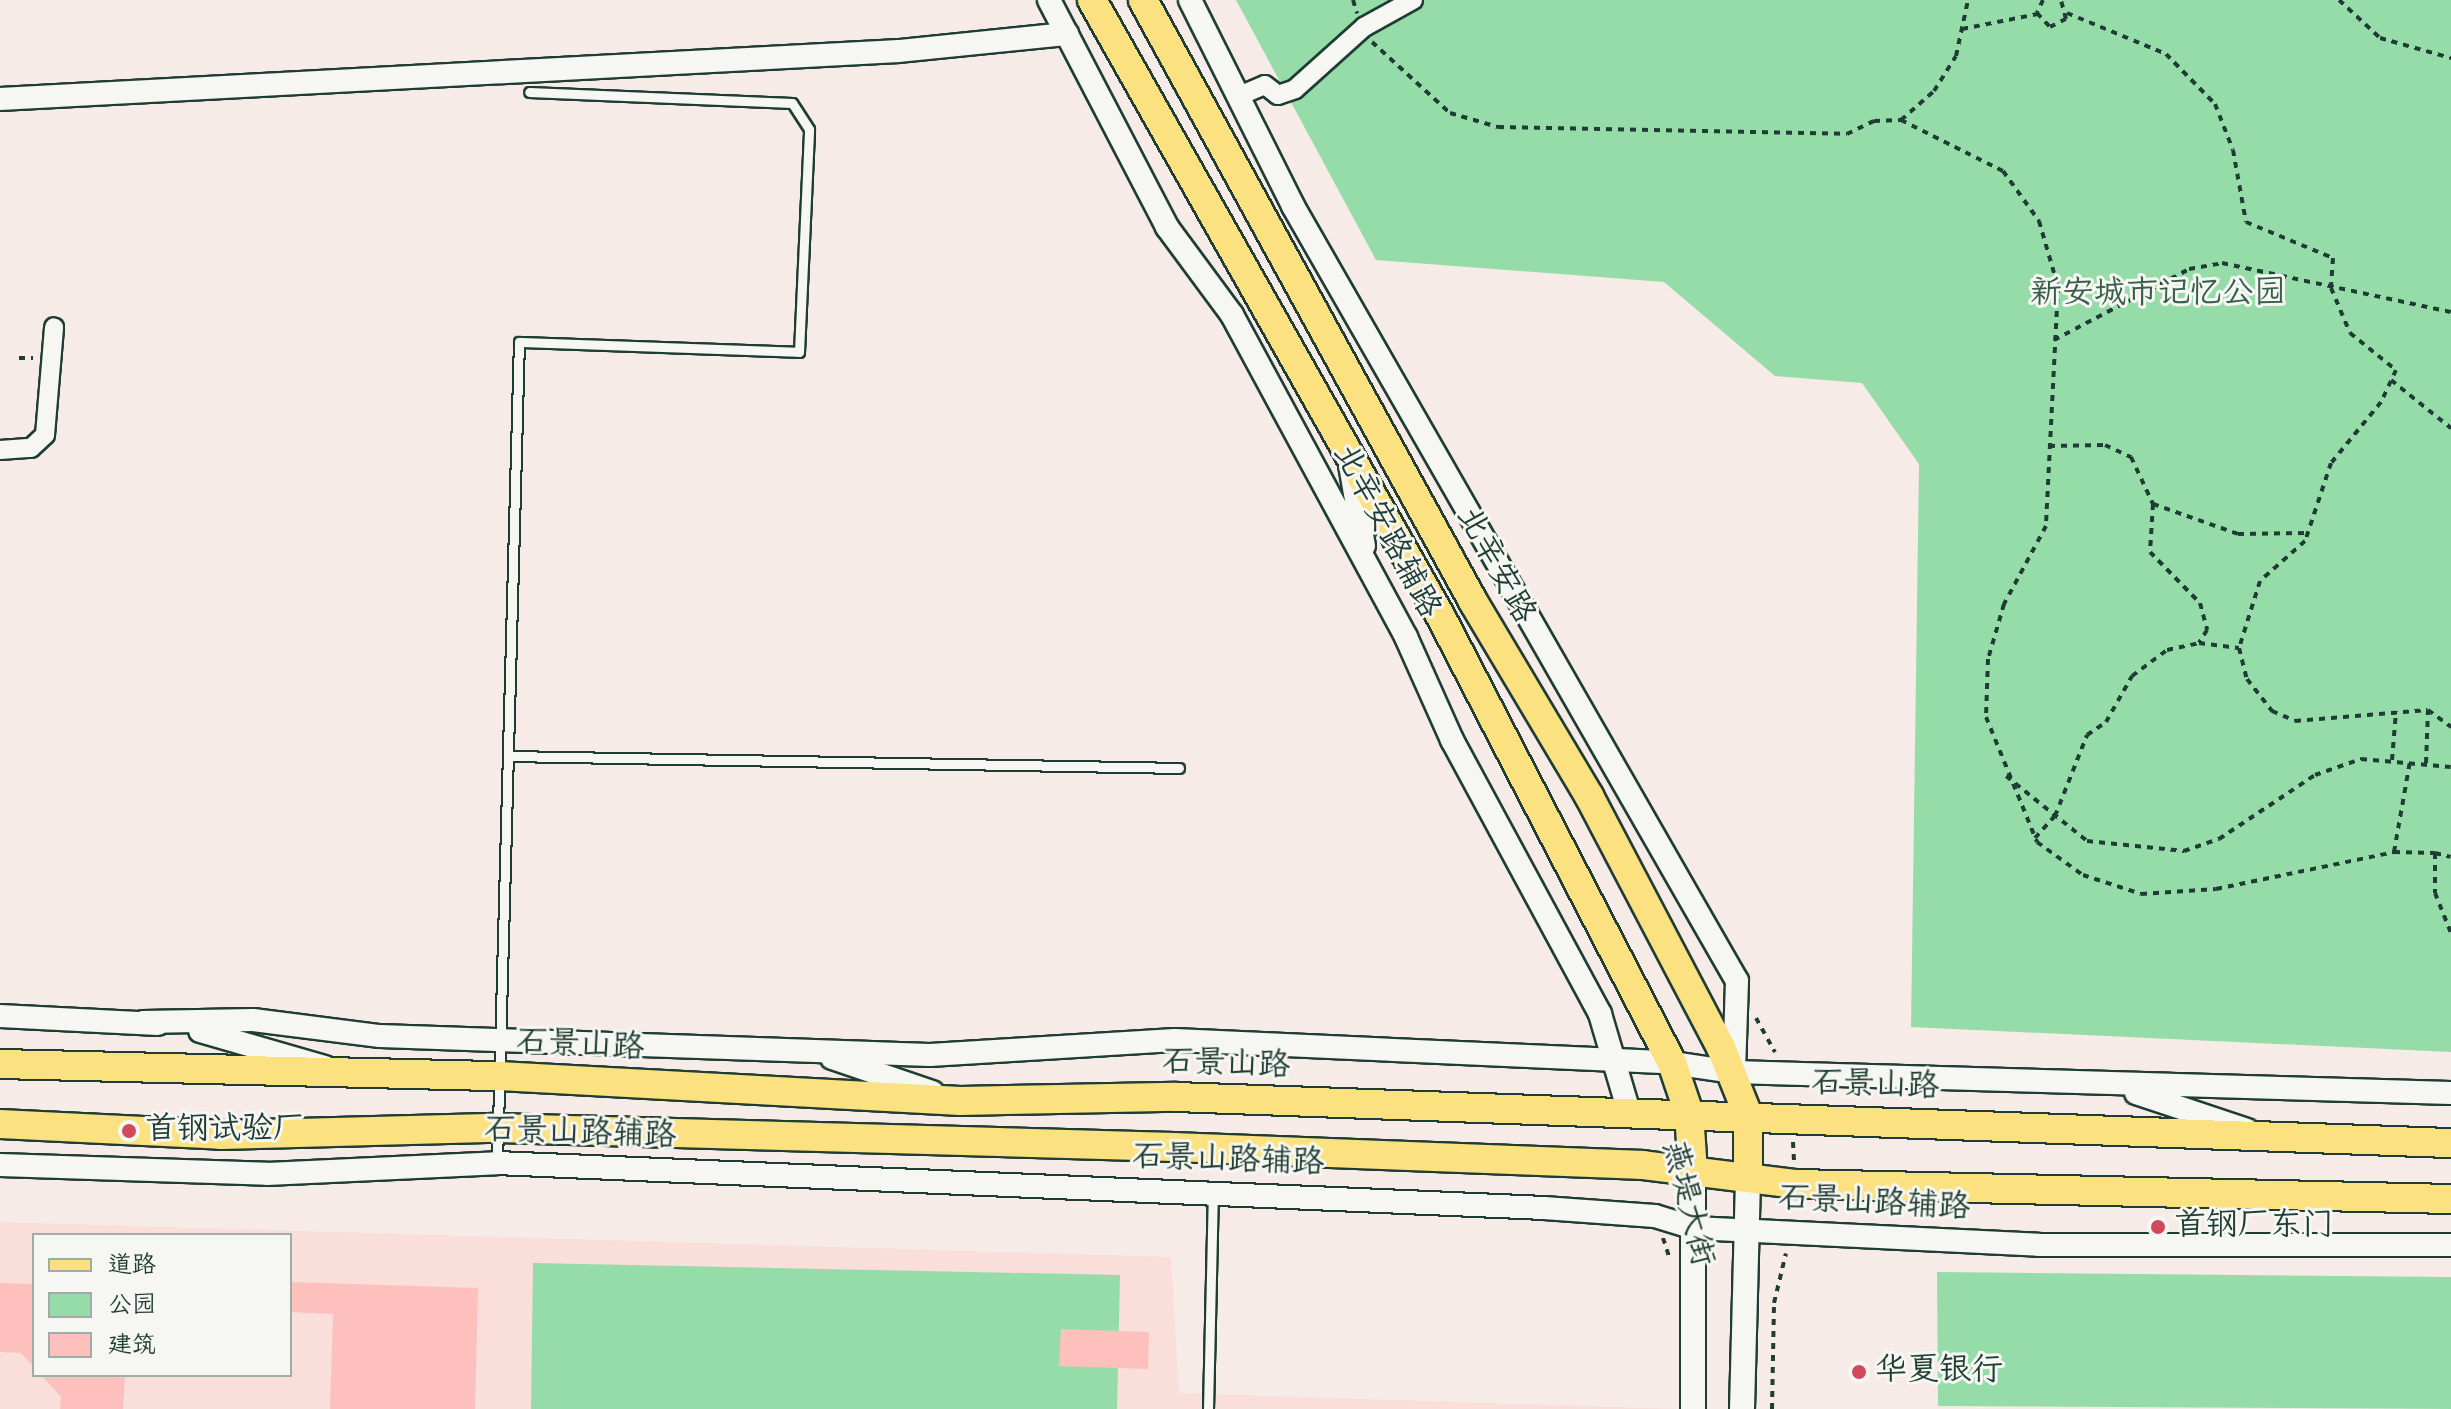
<!DOCTYPE html>
<html>
<head>
<meta charset="utf-8">
<style>
	body { margin:0 }
	#map { position:relative; width:2451px; height:1409px; overflow:hidden; background:#f7ebe7; font-family:"Indie Flower","LXGW WenKai TC",sans-serif }
	div>[style] { position:absolute }
	.built>* { inset:0; background:#f9deda }
	.green>* { inset:0; background:#96dca9 }
	.building>* { inset:0; background:#fdc0bd }
	.path>* { height:4px; margin-top:-2px; transform-origin:0; background:repeating-linear-gradient(90deg,#1f3d34 0 6px,transparent 0 12px) }
	.roads { filter:drop-shadow(2px 0 #1f3d34) drop-shadow(-2px 0 #1f3d34) drop-shadow(0 2px #1f3d34) drop-shadow(0 -2px #1f3d34) }
	.service>* { height:9px; margin:-4.5px; padding:0 4.5px; transform-origin:4.5px; border-radius:4.5px; background:#f6f6f2 }
	.minor>* { height:18px; margin:-9px; padding:0 9px; transform-origin:9px; border-radius:9px; background:#f6f6f2 }
	.tertiary>* { height:22px; margin:-11px; padding:0 11px; transform-origin:11px; border-radius:11px; background:#f6f6f2 }
	.secondary>* { height:24px; margin:-12px; padding:0 12px; transform-origin:12px; border-radius:12px; background:#f6f6f2 }
	.primary>* { height:28px; margin:-14px; padding:0 14px; transform-origin:14px; border-radius:14px; background:#fbe180 }
	.dots>* { width:22px; height:22px; translate:-50% -50%; box-sizing:border-box; border:4px solid #f6f6f2; border-radius:50% }
	span { translate:-50% -50%; white-space:nowrap; text-align:center; line-height:1.15; -webkit-text-stroke:6px #f6f6f2; paint-order:stroke }
	.park-label { font-size:32px; color:#375d4b }
	.street-label { font-size:32px; color:#1f3d34 }
	.poi-label { font-size:32px; color:#1f3d34 }
	.left { translate:0 -50%; text-align:left }
	.legend { position:absolute; left:32px; top:1233px; width:260px; height:144px; box-sizing:border-box; background:#f6f6f2; border:2px solid #a0aca6; margin:0; padding:10px 14px; list-style:none; font-size:24px; color:#1f3d34 }
	.legend li { display:flex; align-items:center; gap:16px; height:40px }
	.legend b { width:40px; border:2px solid #a0aca6 }
</style>
</head>
<body>
<div id="map">
	<div class="built">
		<div style="clip-path:polygon(evenodd,0 1222px,1171px 1257px,1179px 1393px,1678px 1409px,0 1409px,0 1222px,34px 1235px,290px 1235px,290px 1375px,34px 1375px,34px 1235px)"></div>
	</div>
	<div class="green">
		<div style="clip-path:polygon(1236px 0,2451px 0,2451px 1052px,1911px 1027px,1919px 464px,1862px 383px,1775px 376px,1664px 282px,1376px 260px)"></div>
		<div style="clip-path:polygon(533px 1263px,1120px 1275px,1117px 1409px,531px 1409px)"></div>
		<div style="clip-path:polygon(1937px 1272px,2451px 1277px,2451px 1409px,1938px 1406px)"></div>
	</div>
	<div class="building">
		<div style="clip-path:polygon(290px 1282px,478px 1288px,475px 1409px,330px 1409px,333px 1314px,290px 1312px)"></div>
		<div style="clip-path:polygon(0 1283px,34px 1284px,34px 1367px,21px 1353px,0 1352px)"></div>
		<div style="clip-path:polygon(1061px 1329px,1149px 1332px,1148px 1369px,1059px 1366px)"></div>
		<div style="clip-path:polygon(41px 1375px,125px 1375px,123px 1409px,60px 1409px,61px 1397px)"></div>
	</div>
	<div class="path">
		<div style="left:1353px;top:0;width:14px;rotate:73deg"></div>
		<div style="left:2043px;top:0;width:14px;rotate:115deg"></div>
		<div style="left:2037px;top:13px;width:19px;rotate:47deg"></div>
		<div style="left:2050px;top:27px;width:18px;rotate:-27deg"></div>
		<div style="left:2066px;top:19px;width:20px;rotate:-105deg"></div>
		<div style="left:2339px;top:0;width:56px;rotate:42.8deg"></div>
		<div style="left:2380px;top:38px;width:74px;rotate:15.7deg"></div>
		<div style="left:2067px;top:13px;width:107px;rotate:22.5deg"></div>
		<div style="left:2166px;top:54px;width:70px;rotate:45.6deg"></div>
		<div style="left:2215px;top:104px;width:49px;rotate:68.6deg"></div>
		<div style="left:2233px;top:150px;width:73px;rotate:79.8deg"></div>
		<div style="left:2246px;top:222px;width:94px;rotate:22.5deg"></div>
		<div style="left:2333px;top:258px;width:30px;rotate:94deg"></div>
		<div style="left:2331px;top:288px;width:49px;rotate:67.1deg"></div>
		<div style="left:2350px;top:333px;width:59px;rotate:38.8deg"></div>
		<div style="left:2396px;top:370px;width:35px;rotate:115deg"></div>
		<div style="left:2381px;top:402px;width:79px;rotate:129.3deg"></div>
		<div style="left:2331px;top:463px;width:82px;rotate:108.4deg"></div>
		<div style="left:2305px;top:541px;width:60px;rotate:138.4deg"></div>
		<div style="left:2260px;top:581px;width:70px;rotate:107.4deg"></div>
		<div style="left:2239px;top:648px;width:32px;rotate:76deg"></div>
		<div style="left:2247px;top:679px;width:41px;rotate:52deg"></div>
		<div style="left:2272px;top:711px;width:25px;rotate:23deg"></div>
		<div style="left:2295px;top:721px;width:133px;rotate:-4.7deg"></div>
		<div style="left:2428px;top:710px;width:29px;rotate:36deg"></div>
		<div style="left:1962px;top:29px;width:77px;rotate:-11.2deg"></div>
		<div style="left:1372px;top:42px;width:105px;rotate:42.3deg"></div>
		<div style="left:1450px;top:113px;width:50px;rotate:16.3deg"></div>
		<div style="left:1498px;top:127px;width:349px;rotate:1.1deg"></div>
		<div style="left:1847px;top:134px;width:30px;rotate:-26deg"></div>
		<div style="left:1874px;top:121px;width:27px;rotate:-2deg"></div>
		<div style="left:1901px;top:120px;width:114px;rotate:26.6deg"></div>
		<div style="left:2003px;top:171px;width:62px;rotate:54.2deg"></div>
		<div style="left:2039px;top:221px;width:69px;rotate:73.9deg"></div>
		<div style="left:2058px;top:287px;width:239px;rotate:92.9deg"></div>
		<div style="left:2046px;top:526px;width:89px;rotate:118.3deg"></div>
		<div style="left:2004px;top:604px;width:57px;rotate:106.2deg"></div>
		<div style="left:1988px;top:659px;width:58px;rotate:92deg"></div>
		<div style="left:1986px;top:717px;width:135px;rotate:67.8deg"></div>
		<div style="left:2037px;top:842px;width:57px;rotate:35.7deg"></div>
		<div style="left:2083px;top:875px;width:61px;rotate:18.1deg"></div>
		<div style="left:2141px;top:894px;width:75px;rotate:-3.8deg"></div>
		<div style="left:2216px;top:889px;width:182px;rotate:-11.7deg"></div>
		<div style="left:2394px;top:852px;width:41px;rotate:1.4deg"></div>
		<div style="left:2435px;top:853px;width:40px;rotate:90deg"></div>
		<div style="left:2435px;top:893px;width:43px;rotate:68.2deg"></div>
		<div style="left:1901px;top:120px;width:44px;rotate:-41.3deg"></div>
		<div style="left:1934px;top:91px;width:41px;rotate:-57.8deg"></div>
		<div style="left:1956px;top:56px;width:57px;rotate:-77.9deg"></div>
		<div style="left:2054px;top:340px;width:153px;rotate:-27.7deg"></div>
		<div style="left:2189px;top:269px;width:34px;rotate:-10deg"></div>
		<div style="left:2222px;top:263px;width:234px;rotate:12.1deg"></div>
		<div style="left:19px;top:358px;width:14px"></div>
		<div style="left:2391px;top:380px;width:77px;rotate:38.7deg"></div>
		<div style="left:2049px;top:446px;width:56px;rotate:-1deg"></div>
		<div style="left:2105px;top:445px;width:29px;rotate:25deg"></div>
		<div style="left:2131px;top:457px;width:52px;rotate:64.9deg"></div>
		<div style="left:2153px;top:504px;width:90px;rotate:19.4deg"></div>
		<div style="left:2238px;top:534px;width:71px;rotate:-0.8deg"></div>
		<div style="left:2153px;top:504px;width:48px;rotate:93.6deg"></div>
		<div style="left:2150px;top:552px;width:71px;rotate:45.6deg"></div>
		<div style="left:2200px;top:603px;width:28px;rotate:75deg"></div>
		<div style="left:2207px;top:630px;width:15px;rotate:122deg"></div>
		<div style="left:2392px;top:760px;width:49px;rotate:-85.3deg"></div>
		<div style="left:2426px;top:763px;width:53px;rotate:-87.8deg"></div>
		<div style="left:2006px;top:776px;width:104px;rotate:38.7deg"></div>
		<div style="left:2087px;top:841px;width:98px;rotate:5.9deg"></div>
		<div style="left:2184px;top:851px;width:37px;rotate:-19deg"></div>
		<div style="left:2219px;top:839px;width:115px;rotate:-33.7deg"></div>
		<div style="left:2315px;top:775px;width:49px;rotate:-19.2deg"></div>
		<div style="left:2361px;top:759px;width:90px;rotate:5.1deg"></div>
		<div style="left:2035px;top:838px;width:30px;rotate:-48deg"></div>
		<div style="left:2055px;top:816px;width:87px;rotate:-68.4deg"></div>
		<div style="left:2087px;top:735px;width:23px;rotate:-34deg"></div>
		<div style="left:2106px;top:722px;width:53px;rotate:-60.5deg"></div>
		<div style="left:2132px;top:676px;width:44px;rotate:-36.6deg"></div>
		<div style="left:2167px;top:650px;width:33px;rotate:-12deg"></div>
		<div style="left:2199px;top:643px;width:40px;rotate:7.1deg"></div>
		<div style="left:2394px;top:852px;width:92px;rotate:-80deg"></div>
		<div style="left:2435px;top:853px;width:16px;rotate:14deg"></div>
		<div style="left:1756px;top:1018px;width:39px;rotate:61deg"></div>
		<div style="left:1793px;top:1142px;width:19px;rotate:87deg"></div>
		<div style="left:1663px;top:1238px;width:23px;rotate:72deg"></div>
		<div style="left:1772px;top:1409px;width:106px;rotate:-88.9deg"></div>
		<div style="left:1774px;top:1303px;width:51px;rotate:-76.5deg"></div>
	</div>
	<div class="roads">
		<div class="service">
			<div style="left:508px;top:756px;width:671px;rotate:1.02deg"></div>
			<div style="left:497px;top:1163px;width:821px;rotate:-88.47deg"></div>
			<div style="left:519px;top:342px;width:280px;rotate:2deg"></div>
			<div style="left:799px;top:352px;width:223px;rotate:-87.4deg"></div>
			<div style="left:809px;top:129px;width:31px;rotate:-123deg"></div>
			<div style="left:792px;top:103px;width:263px;rotate:-177.6deg"></div>
			<div style="left:1208px;top:1409px;width:216px;rotate:-88.7deg"></div>
		</div>
		<div class="minor">
			<div style="left:1239px;top:96px;width:28px;rotate:-23deg"></div>
			<div style="left:1265px;top:85px;width:16px;rotate:38deg"></div>
			<div style="left:1278px;top:95px;width:18px;rotate:-19deg"></div>
			<div style="left:1295px;top:89px;width:93px;rotate:-41.9deg"></div>
			<div style="left:1364px;top:27px;width:56px;rotate:-28.9deg"></div>
			<div style="left:0;top:450px;width:31px;rotate:-4deg"></div>
			<div style="left:31px;top:448px;width:19px;rotate:-43deg"></div>
			<div style="left:45px;top:435px;width:108px;rotate:-85.2deg"></div>
		</div>
		<div class="tertiary">
			<div style="left:1049px;top:0;width:256px;rotate:62.5deg"></div>
			<div style="left:1167px;top:227px;width:109px;rotate:53.5deg"></div>
			<div style="left:1232px;top:315px;width:366px;rotate:61.6deg"></div>
			<div style="left:1406px;top:637px;width:113px;rotate:65.9deg"></div>
			<div style="left:1452px;top:740px;width:311px;rotate:61.6deg"></div>
			<div style="left:1600px;top:1014px;width:102px;rotate:73.5deg"></div>
			<div style="left:1190px;top:0;width:230px;rotate:63.4deg"></div>
			<div style="left:1293px;top:206px;width:893px;rotate:60.19deg"></div>
			<div style="left:1737px;top:981px;width:90px;rotate:91.9deg"></div>
			<div style="left:0;top:99px;width:900px;rotate:-3.06deg"></div>
			<div style="left:899px;top:51px;width:169px;rotate:-5.8deg"></div>
			<div style="left:1350px;top:465px;width:82px;rotate:80.2deg"></div>
			<div style="left:0;top:1016px;width:158px;rotate:2.9deg"></div>
			<div style="left:143px;top:1022px;width:110px;rotate:-1deg"></div>
			<div style="left:253px;top:1020px;width:128px;rotate:7.2deg"></div>
			<div style="left:380px;top:1036px;width:550px;rotate:1.98deg"></div>
			<div style="left:930px;top:1055px;width:245px;rotate:-3.5deg"></div>
			<div style="left:1175px;top:1040px;width:498px;rotate:2.6deg"></div>
			<div style="left:1672px;top:1063px;width:63px;rotate:8.3deg"></div>
			<div style="left:1734px;top:1072px;width:717px;rotate:1.68deg"></div>
			<div style="left:200px;top:1031px;width:130px;rotate:16.1deg"></div>
			<div style="left:832px;top:1058px;width:106px;rotate:18.8deg"></div>
			<div style="left:2136px;top:1093px;width:117px;rotate:18.4deg"></div>
			<div style="left:0;top:1165px;width:267px;rotate:1.9deg"></div>
			<div style="left:267px;top:1174px;width:230px;rotate:-2.7deg"></div>
			<div style="left:497px;top:1163px;width:1048px;rotate:2.46deg"></div>
			<div style="left:1544px;top:1208px;width:111px;rotate:4.1deg"></div>
			<div style="left:1655px;top:1216px;width:41px;rotate:17.1deg"></div>
			<div style="left:1694px;top:1228px;width:345px;rotate:2.8deg"></div>
			<div style="left:2039px;top:1245px;width:412px"></div>
		</div>
		<div class="secondary">
			<div style="left:1693px;top:1409px;width:238px;rotate:-90deg"></div>
			<div style="left:1742px;top:1409px;width:232px;rotate:-88.5deg"></div>
		</div>
		<div class="primary">
			<div style="left:1092px;top:0;width:709px;rotate:60.51deg"></div>
			<div style="left:1441px;top:617px;width:502px;rotate:62.62deg"></div>
			<div style="left:1672px;top:1063px;width:53px;rotate:71.2deg"></div>
			<div style="left:1689px;top:1113px;width:58px;rotate:86.1deg"></div>
			<div style="left:1143px;top:0;width:688px;rotate:61.24deg"></div>
			<div style="left:1474px;top:603px;width:225px;rotate:59.2deg"></div>
			<div style="left:1589px;top:796px;width:281px;rotate:62.3deg"></div>
			<div style="left:1720px;top:1045px;width:75px;rotate:68.2deg"></div>
			<div style="left:1748px;top:1115px;width:62px;rotate:90deg"></div>
			<div style="left:0;top:1064px;width:499px;rotate:1.4deg"></div>
			<div style="left:499px;top:1076px;width:462px;rotate:3.1deg"></div>
			<div style="left:960px;top:1101px;width:216px;rotate:-1.1deg"></div>
			<div style="left:1176px;top:1097px;width:1276px;rotate:2.07deg"></div>
			<div style="left:0;top:1124px;width:221px;rotate:2.8deg"></div>
			<div style="left:221px;top:1135px;width:276px;rotate:-1.5deg"></div>
			<div style="left:497px;top:1128px;width:677px;rotate:1.61deg"></div>
			<div style="left:1174px;top:1147px;width:469px;rotate:2.2deg"></div>
			<div style="left:1643px;top:1165px;width:153px;rotate:7.1deg"></div>
			<div style="left:1795px;top:1184px;width:656px;rotate:1.31deg"></div>
		</div>
	</div>
	<div class="dots">
		<div style="left:129px;top:1131px;background:#d1495b"></div>
		<div style="left:2158px;top:1227px;background:#d1495b"></div>
		<div style="left:1859px;top:1372px;background:#d1495b"></div>
	</div>
	<div class="park-label">
		<span style="left:2158px;top:295px">新安城市记忆公园</span>
	</div>
	<div class="street-label">
		<span style="left:1385px;top:532px;rotate:62deg">北辛安路辅路</span>
		<span style="left:1494px;top:566px;rotate:61deg">北辛安路</span>
		<span style="left:580px;top:1047px;rotate:3deg">石景山路</span>
		<span style="left:1226px;top:1066px;rotate:2deg">石景山路</span>
		<span style="left:1875px;top:1087px;rotate:2deg">石景山路</span>
		<span style="left:580px;top:1135px;rotate:2deg">石景山路辅路</span>
		<span style="left:1228px;top:1162px;rotate:2deg">石景山路辅路</span>
		<span style="left:1686px;top:1204px;rotate:76deg">燕堤大街</span>
		<span style="left:1874px;top:1205px;rotate:3deg">石景山路辅路</span>
	</div>
	<div class="poi-label">
		<span class="left" style="left:145px;top:1131px">首钢试验厂</span>
		<span class="left" style="left:2174px;top:1227px">首钢厂东门</span>
		<span class="left" style="left:1875px;top:1372px">华夏银行</span>
	</div>
	<ul class="legend">
	<li><b style="height:10px;background:#fbe180"></b>道路</li>
	<li><b style="height:22px;background:#96dca9"></b>公园</li>
	<li><b style="height:22px;background:#fdc0bd"></b>建筑</li>
	</ul>
</div>
</body>
</html>
